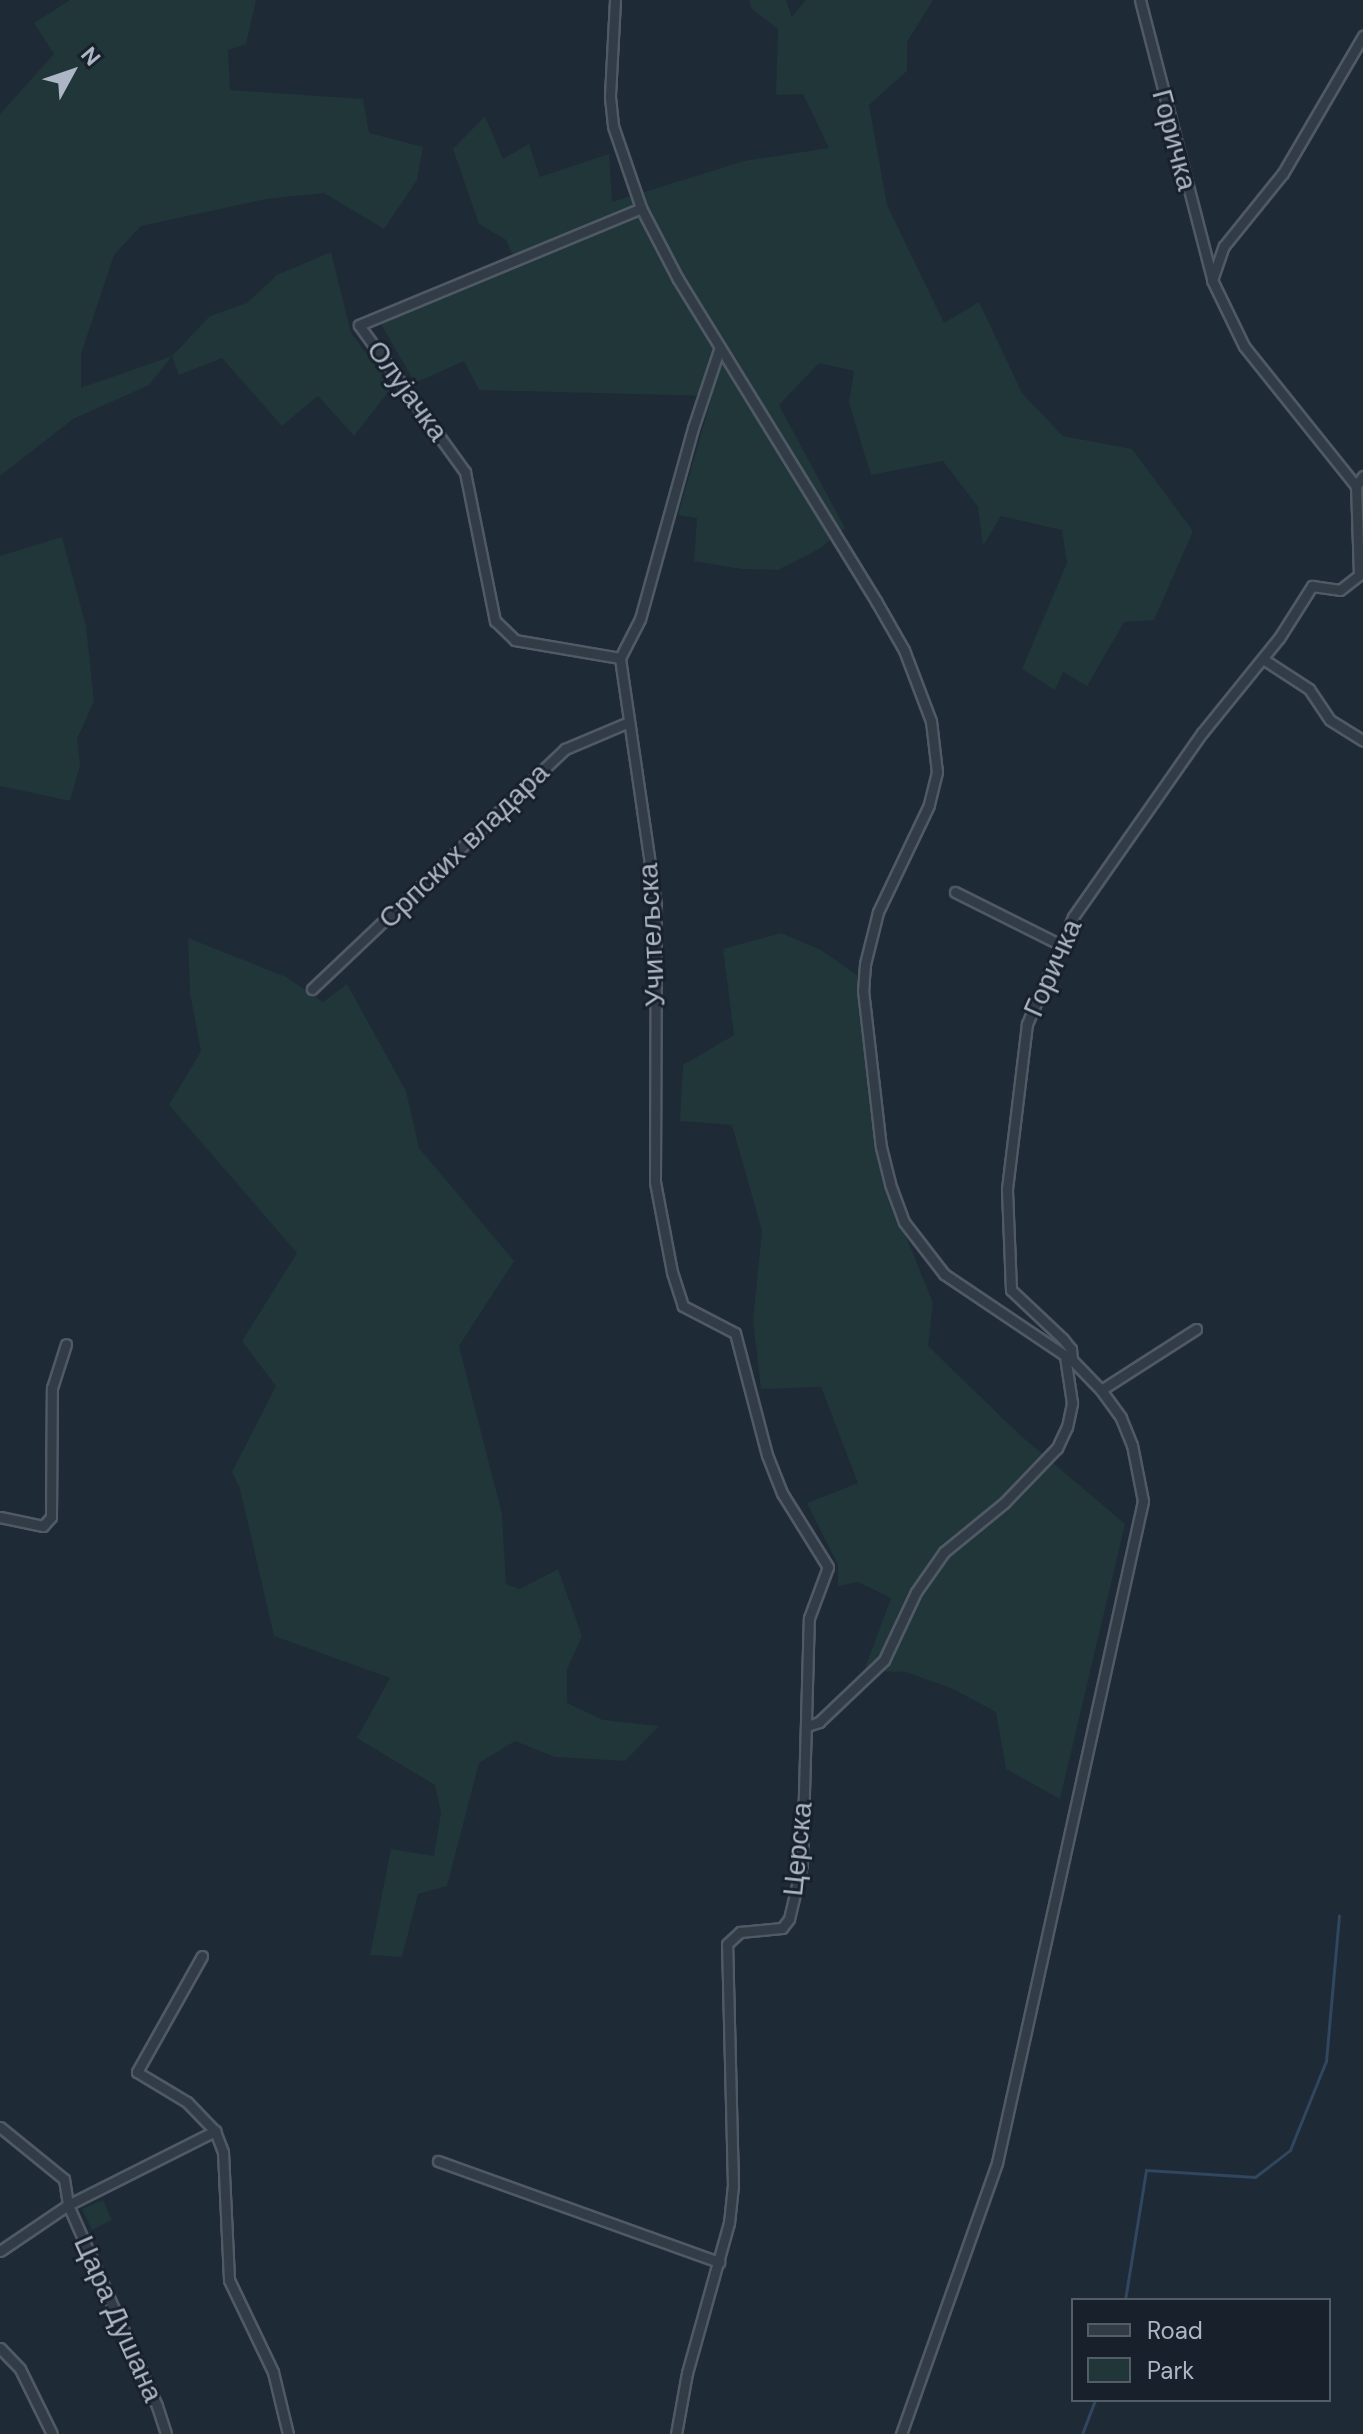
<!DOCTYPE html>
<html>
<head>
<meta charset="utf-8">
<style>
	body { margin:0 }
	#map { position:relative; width:1363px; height:2434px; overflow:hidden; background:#1f2a37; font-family:"DM Sans",sans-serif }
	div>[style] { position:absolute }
	.green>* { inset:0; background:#203638 }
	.stream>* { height:3px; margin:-1.5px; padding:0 1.5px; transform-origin:1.5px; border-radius:1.5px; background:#31465f }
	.roads { filter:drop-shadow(2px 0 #505965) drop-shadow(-2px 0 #505965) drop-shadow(0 2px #505965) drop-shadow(0 -2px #505965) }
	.street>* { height:9px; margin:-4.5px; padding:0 4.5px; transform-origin:4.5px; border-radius:4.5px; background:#323c47 }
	span { translate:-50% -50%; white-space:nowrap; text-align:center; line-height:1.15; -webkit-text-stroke:6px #18212b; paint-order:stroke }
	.street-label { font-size:28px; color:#acb6c4 }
	.legend { position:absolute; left:1071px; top:2298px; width:260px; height:104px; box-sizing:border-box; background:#18212b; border:2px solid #535d68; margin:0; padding:10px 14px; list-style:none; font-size:24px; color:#acb6c4 }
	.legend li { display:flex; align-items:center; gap:16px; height:40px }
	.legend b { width:40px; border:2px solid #535d68 }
	.north { position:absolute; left:32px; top:32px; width:80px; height:80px; -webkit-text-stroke:6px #18212b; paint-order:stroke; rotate:50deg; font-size:22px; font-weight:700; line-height:32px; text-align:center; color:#acb6c4 }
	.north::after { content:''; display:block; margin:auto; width:28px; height:36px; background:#acb6c4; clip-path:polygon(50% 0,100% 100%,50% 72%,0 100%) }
</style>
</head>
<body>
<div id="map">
	<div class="green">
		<div style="clip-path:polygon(70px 0,256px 0,246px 44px,228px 50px,230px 90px,363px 99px,369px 133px,423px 147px,417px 180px,384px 229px,324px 193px,266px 199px,141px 226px,114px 255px,81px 354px,81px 388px,172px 356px,210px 316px,247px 303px,277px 275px,331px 252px,351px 333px,392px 387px,354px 436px,318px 396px,282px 426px,222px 358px,179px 375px,172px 356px,149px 385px,73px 419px,0 476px,0 114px,54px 54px,34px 23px)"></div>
		<div style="clip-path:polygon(749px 0,786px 0,792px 17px,806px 0,933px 0,907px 42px,907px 71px,869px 105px,887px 205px,944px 323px,979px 302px,1022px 393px,1063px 436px,1132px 449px,1193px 531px,1154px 620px,1124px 622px,1087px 686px,1063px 672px,1055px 690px,1022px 669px,1067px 563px,1062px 530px,1001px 516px,983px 546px,978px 507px,943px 461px,871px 475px,849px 403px,854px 371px,819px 363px,779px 405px,845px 528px,819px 549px,778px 570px,741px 569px,694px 561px,697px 518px,678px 515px,712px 396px,479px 390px,464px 361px,415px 383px,381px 324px,518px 267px,506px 240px,479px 224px,453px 149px,485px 116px,503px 159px,529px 144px,540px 177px,609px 154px,612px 202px,744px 161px,829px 148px,803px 94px,776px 95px,778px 29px,752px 9px)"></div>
		<div style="clip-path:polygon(62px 537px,86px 626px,94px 701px,77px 739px,80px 765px,70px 801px,0 786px,0 556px)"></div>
		<div style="clip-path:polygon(781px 933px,821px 950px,860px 977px,885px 1185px,933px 1303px,928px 1346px,1020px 1435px,1125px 1524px,1060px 1799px,1006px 1769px,996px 1712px,953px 1689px,906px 1672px,864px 1671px,891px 1598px,858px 1582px,838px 1586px,838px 1565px,807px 1503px,858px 1483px,821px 1387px,761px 1389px,753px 1320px,762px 1231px,732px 1125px,680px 1121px,683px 1065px,734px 1035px,723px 949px)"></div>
		<div style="clip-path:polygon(188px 938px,286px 977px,323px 1002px,347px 984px,406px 1091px,419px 1148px,514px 1261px,459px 1346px,502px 1514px,506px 1584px,520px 1589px,558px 1569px,582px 1636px,567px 1669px,567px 1703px,603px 1720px,659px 1726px,625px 1761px,555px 1757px,515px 1741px,479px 1763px,447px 1886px,418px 1894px,402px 1957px,370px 1955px,391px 1849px,434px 1856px,441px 1813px,435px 1785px,357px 1738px,390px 1678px,274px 1636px,240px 1489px,232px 1472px,276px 1386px,242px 1341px,297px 1253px,169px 1105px,201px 1051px,190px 994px)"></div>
		<div style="clip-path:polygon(103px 2200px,112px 2220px,92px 2230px,82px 2209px)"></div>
	</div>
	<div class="stream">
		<div style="left:1125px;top:2300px;width:132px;rotate:-80.8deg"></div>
		<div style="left:1146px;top:2170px;width:109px;rotate:3.7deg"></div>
		<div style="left:1255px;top:2177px;width:44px;rotate:-37.6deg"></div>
		<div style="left:1290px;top:2150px;width:96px;rotate:-68deg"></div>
		<div style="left:1326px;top:2061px;width:146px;rotate:-84.9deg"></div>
		<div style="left:1082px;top:2434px;width:36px;rotate:-69deg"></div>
	</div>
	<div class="roads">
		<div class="street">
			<div style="left:615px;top:0;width:97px;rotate:93deg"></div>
			<div style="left:610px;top:97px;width:29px;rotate:84deg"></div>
			<div style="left:613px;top:126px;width:87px;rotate:71.1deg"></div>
			<div style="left:641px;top:208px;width:80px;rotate:62.5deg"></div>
			<div style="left:678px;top:279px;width:378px;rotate:58.4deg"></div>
			<div style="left:876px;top:601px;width:56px;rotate:60.3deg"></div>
			<div style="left:904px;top:650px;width:76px;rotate:69.2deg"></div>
			<div style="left:931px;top:721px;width:51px;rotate:83.3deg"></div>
			<div style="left:937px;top:772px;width:34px;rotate:104deg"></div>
			<div style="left:929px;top:805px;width:119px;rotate:115.5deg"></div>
			<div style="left:878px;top:912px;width:54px;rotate:104deg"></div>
			<div style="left:865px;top:964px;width:26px;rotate:94deg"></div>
			<div style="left:863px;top:990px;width:158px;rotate:83.5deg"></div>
			<div style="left:881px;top:1147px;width:38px;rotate:76deg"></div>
			<div style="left:890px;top:1184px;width:40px;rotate:69.8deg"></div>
			<div style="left:904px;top:1222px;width:66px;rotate:52.4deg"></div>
			<div style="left:944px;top:1274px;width:154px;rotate:33.9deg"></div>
			<div style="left:1072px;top:1360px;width:42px;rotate:46deg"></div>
			<div style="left:1101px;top:1390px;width:34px;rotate:54deg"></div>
			<div style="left:1121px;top:1418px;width:29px;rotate:68deg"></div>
			<div style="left:1132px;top:1445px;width:57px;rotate:78.9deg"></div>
			<div style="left:1143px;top:1501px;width:678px;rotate:102.44deg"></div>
			<div style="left:997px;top:2163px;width:288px;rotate:109.5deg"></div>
			<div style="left:1140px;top:0;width:288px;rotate:75.5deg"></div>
			<div style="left:1356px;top:486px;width:12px;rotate:-55deg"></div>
			<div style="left:620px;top:658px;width:107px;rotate:-170.3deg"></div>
			<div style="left:515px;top:640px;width:28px;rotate:-136deg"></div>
			<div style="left:495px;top:621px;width:152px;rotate:-101.4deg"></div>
			<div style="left:465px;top:472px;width:181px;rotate:-125.8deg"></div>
			<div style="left:359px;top:325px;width:305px;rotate:-22.5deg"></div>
			<div style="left:1263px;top:659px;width:55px;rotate:33.1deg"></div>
			<div style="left:1309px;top:689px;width:37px;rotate:56deg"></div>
			<div style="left:1330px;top:720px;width:39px;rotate:32deg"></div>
			<div style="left:955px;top:892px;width:119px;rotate:26.6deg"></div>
			<div style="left:312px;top:989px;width:349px;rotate:-43.5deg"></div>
			<div style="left:565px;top:749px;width:69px;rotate:-22.9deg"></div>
			<div style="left:1072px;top:1360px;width:11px;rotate:-95deg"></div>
			<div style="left:1071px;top:1349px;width:13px;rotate:-129deg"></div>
			<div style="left:1063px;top:1339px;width:71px;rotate:-136.7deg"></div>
			<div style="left:1011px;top:1290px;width:101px;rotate:-92.3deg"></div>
			<div style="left:1007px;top:1189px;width:166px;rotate:-83.1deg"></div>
			<div style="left:1027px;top:1024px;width:116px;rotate:-66.7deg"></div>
			<div style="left:1073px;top:917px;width:225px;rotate:-55deg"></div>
			<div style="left:1202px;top:733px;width:122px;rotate:-51deg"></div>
			<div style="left:1279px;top:638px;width:62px;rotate:-57.6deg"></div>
			<div style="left:1312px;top:586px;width:28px;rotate:8deg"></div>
			<div style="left:1340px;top:590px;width:24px;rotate:-38deg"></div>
			<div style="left:1359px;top:575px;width:89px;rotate:-91.9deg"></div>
			<div style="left:1356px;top:486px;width:179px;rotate:-128.7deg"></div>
			<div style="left:1244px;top:346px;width:73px;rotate:-115.9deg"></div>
			<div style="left:1212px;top:280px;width:36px;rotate:-71deg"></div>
			<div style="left:1224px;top:246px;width:94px;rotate:-51.1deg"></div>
			<div style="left:1283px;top:173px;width:159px;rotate:-59.7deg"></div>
			<div style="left:1101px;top:1390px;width:113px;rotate:-32.7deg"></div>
			<div style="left:0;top:1517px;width:44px;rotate:11.8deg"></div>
			<div style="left:43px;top:1526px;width:12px;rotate:-48deg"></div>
			<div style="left:51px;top:1517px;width:129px;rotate:-89.6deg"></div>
			<div style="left:52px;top:1388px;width:46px;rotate:-72.3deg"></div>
			<div style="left:807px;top:1726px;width:13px;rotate:-18deg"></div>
			<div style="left:819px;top:1722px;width:90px;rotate:-43.6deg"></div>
			<div style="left:884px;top:1660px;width:75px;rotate:-64.8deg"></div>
			<div style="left:916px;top:1592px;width:49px;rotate:-55deg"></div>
			<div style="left:944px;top:1552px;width:77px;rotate:-39.2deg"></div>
			<div style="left:1004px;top:1503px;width:76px;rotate:-46.1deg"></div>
			<div style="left:1057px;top:1448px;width:23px;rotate:-65deg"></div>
			<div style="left:1067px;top:1427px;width:25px;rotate:-78deg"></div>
			<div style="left:1072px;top:1403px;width:48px;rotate:-98.5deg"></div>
			<div style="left:202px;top:1956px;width:133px;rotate:119.3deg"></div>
			<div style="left:137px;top:2072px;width:58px;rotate:31deg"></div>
			<div style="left:187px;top:2102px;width:40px;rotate:46deg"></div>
			<div style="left:215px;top:2131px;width:22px;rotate:69deg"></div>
			<div style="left:223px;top:2152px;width:128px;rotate:87.3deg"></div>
			<div style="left:229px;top:2280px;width:102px;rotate:64.4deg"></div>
			<div style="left:273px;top:2372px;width:64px;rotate:76.4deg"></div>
			<div style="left:0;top:2127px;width:82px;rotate:39.1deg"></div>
			<div style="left:64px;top:2179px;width:26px;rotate:81deg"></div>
			<div style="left:68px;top:2205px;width:220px;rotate:66.1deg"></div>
			<div style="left:157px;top:2406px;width:29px;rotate:72deg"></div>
			<div style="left:438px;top:2161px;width:299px;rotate:19.8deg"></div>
			<div style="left:0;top:2251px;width:82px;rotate:-34.1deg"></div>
			<div style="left:68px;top:2205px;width:165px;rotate:-26.7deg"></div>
			<div style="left:0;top:2348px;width:29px;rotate:46deg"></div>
			<div style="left:20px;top:2369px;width:72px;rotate:63.8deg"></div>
			<div style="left:676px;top:2434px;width:62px;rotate:-79.8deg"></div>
			<div style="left:687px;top:2373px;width:156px;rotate:-74.4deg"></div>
			<div style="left:729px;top:2223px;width:37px;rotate:-84deg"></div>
			<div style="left:733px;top:2186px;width:242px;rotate:-91.4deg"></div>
			<div style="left:727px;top:1944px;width:18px;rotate:-43deg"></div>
			<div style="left:740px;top:1932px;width:42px;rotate:-5.4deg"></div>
			<div style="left:782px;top:1928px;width:11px;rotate:-52deg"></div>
			<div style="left:789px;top:1919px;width:57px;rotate:-76.7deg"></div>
			<div style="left:802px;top:1864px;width:246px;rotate:-88.4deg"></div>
			<div style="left:809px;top:1618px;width:54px;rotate:-69.6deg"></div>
			<div style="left:828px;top:1567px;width:87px;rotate:-121.9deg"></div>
			<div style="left:782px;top:1493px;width:41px;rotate:-111.5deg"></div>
			<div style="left:767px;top:1455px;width:126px;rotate:-104.7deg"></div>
			<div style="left:735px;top:1333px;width:59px;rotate:-152.6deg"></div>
			<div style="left:683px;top:1306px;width:36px;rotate:-108deg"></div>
			<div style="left:672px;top:1272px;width:92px;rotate:-100.7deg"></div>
			<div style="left:655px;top:1182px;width:277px;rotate:-89.8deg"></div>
			<div style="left:656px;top:905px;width:250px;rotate:-98.3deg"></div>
			<div style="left:620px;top:658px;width:44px;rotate:-62.9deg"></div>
			<div style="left:640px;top:619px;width:198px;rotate:-74.5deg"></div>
			<div style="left:693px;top:428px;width:85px;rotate:-71.6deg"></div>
		</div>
	</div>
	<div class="street-label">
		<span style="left:1174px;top:140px;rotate:75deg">Горичка</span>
		<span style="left:407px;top:391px;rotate:54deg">Олујачка</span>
		<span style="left:464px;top:846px;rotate:-44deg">Српских владара</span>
		<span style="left:652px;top:935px;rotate:-93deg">Учитељска</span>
		<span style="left:1053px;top:968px;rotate:-66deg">Горичка</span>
		<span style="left:798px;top:1849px;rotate:-84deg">Церска</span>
		<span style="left:118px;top:2319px;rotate:66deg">Цара Душана</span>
	</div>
	<ul class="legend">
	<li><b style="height:10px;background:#323c47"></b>Road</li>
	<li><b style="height:22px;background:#203638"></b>Park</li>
	</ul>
	<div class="north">N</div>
</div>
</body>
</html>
